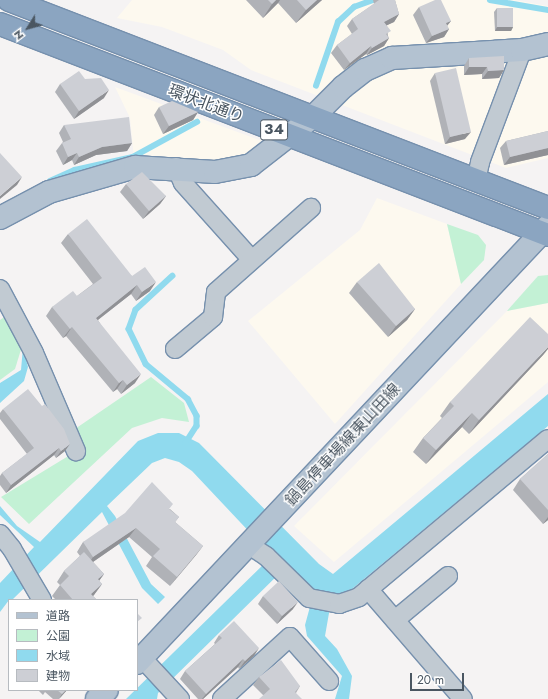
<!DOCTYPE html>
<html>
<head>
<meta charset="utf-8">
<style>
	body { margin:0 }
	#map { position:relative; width:548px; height:699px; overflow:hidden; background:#f5f3f3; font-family:Jost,"Noto Sans JP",sans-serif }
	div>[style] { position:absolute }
	.commercial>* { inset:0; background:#fdf9ef }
	.green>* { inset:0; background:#c3f1d5 }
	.water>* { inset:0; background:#90daee }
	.stream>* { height:5.5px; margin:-2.75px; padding:0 2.75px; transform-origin:2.75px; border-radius:2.75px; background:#90daee }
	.roads { filter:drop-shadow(1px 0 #7690ad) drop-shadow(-1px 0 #7690ad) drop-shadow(0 1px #7690ad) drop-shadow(0 -1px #7690ad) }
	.minor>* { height:18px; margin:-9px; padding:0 9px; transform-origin:9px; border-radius:9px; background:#c1cad2 }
	.major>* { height:22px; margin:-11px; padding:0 11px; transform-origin:11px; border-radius:11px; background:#b3c2d1 }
	.highway>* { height:22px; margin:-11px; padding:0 11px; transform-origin:11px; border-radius:11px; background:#8ba5c1 }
	.wall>* { inset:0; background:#b0b2b7 }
	.shaded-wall>* { inset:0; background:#909195 }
	.building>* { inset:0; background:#cdcfd5 }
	span { translate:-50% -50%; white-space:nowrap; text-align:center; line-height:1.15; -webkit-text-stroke:3px #fff; paint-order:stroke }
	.shield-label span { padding:1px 3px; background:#fff; border:1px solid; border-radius:3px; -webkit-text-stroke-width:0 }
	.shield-label { font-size:15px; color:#4a5661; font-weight:700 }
	.street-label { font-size:16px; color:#4a5661 }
	.legend { position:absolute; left:8px; top:599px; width:130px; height:92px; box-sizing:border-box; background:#fff; border:1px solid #b7bbc0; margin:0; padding:5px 7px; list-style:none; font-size:12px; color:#4a5661 }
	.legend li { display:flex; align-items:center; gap:8px; height:20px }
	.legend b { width:20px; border:1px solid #b7bbc0 }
	.north { position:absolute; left:8px; top:8px; width:40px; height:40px; -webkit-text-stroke:3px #fff; paint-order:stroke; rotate:233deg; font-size:11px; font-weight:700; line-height:16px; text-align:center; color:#4a5661 }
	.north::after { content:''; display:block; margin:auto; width:14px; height:18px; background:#4a5661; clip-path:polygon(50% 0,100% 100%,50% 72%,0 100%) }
	.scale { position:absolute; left:410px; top:673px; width:54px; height:18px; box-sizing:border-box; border:2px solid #4a5661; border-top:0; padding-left:5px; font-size:12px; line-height:14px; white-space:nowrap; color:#4a5661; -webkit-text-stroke:3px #fff; paint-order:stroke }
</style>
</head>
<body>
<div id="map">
	<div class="commercial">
		<div style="clip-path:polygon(132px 0,515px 0,548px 6px,548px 158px,506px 168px,251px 70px,223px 50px,162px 27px,117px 18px)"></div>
		<div style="clip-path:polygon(115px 87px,262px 141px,247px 155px,218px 161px,173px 157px,134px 159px,130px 118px)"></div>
		<div style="clip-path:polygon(377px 198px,447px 224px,461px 284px,335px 424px,248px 321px,360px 230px)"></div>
		<div style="clip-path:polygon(548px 303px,548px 382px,334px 562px,294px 526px,507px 311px)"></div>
	</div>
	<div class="green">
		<div style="clip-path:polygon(447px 224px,478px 235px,486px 245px,484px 260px,461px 284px)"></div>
		<div style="clip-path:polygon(548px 275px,548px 303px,507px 311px,538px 276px)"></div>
		<div style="clip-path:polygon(7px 315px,23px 343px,15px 369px,0 380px,0 320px)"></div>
		<div style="clip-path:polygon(151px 377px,184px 403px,189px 422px,162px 418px,132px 428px,29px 524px,1px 497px,70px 455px,72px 431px)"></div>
	</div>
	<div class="water">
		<div style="clip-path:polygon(23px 347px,28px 367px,24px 381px,0 403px,0 383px,21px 370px)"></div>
		<div style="clip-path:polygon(548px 394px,548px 426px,352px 589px,332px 596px,325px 636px,337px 649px,352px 676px,349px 699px,335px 699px,342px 676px,307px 636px,305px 625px,314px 592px,288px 565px,158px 693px,157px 699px,126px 699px,272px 556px,192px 471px,179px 462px,165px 458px,152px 463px,107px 506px,115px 516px,151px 584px,165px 597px,158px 604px,142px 588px,102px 512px,12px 600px,9px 600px,0 612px,0 583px,34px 547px,0 515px,0 506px,17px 526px,40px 542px,138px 441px,158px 433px,179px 433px,199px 443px,319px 564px,333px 574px)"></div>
	</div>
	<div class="stream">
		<div style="left:490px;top:0;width:59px;rotate:9.8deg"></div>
		<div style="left:316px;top:86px;width:68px;rotate:-71deg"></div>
		<div style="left:338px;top:22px;width:22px;rotate:-43deg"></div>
		<div style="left:354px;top:7px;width:20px;rotate:-20deg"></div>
		<div style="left:50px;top:181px;width:27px;rotate:-24deg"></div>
		<div style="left:75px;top:170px;width:59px;rotate:-12.6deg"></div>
		<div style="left:133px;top:157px;width:73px;rotate:-28.7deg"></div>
		<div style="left:173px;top:276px;width:50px;rotate:137.4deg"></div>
		<div style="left:136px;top:310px;width:20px;rotate:110deg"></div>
		<div style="left:129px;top:329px;width:39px;rotate:64deg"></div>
		<div style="left:146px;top:364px;width:55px;rotate:39.8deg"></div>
		<div style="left:188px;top:399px;width:19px;rotate:62deg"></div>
		<div style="left:197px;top:416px;width:10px;rotate:90deg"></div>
		<div style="left:197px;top:426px;width:20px;rotate:123deg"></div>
	</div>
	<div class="roads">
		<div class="minor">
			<div style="left:176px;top:167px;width:17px;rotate:66deg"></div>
			<div style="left:183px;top:183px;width:103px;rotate:48.1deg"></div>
			<div style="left:476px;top:180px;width:18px;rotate:-77deg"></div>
			<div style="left:480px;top:162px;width:120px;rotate:-69.4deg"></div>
			<div style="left:0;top:289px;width:72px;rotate:62deg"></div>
			<div style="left:34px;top:353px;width:107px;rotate:66.8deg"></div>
			<div style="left:175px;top:349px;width:50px;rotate:-40.1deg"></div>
			<div style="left:213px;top:317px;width:25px;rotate:-83deg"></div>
			<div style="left:216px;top:292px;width:127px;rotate:-41.5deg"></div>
			<div style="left:0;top:534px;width:19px;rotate:51deg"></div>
			<div style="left:12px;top:549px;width:59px;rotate:59.5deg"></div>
			<div style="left:249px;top:545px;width:20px;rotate:33deg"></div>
			<div style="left:266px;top:556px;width:60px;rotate:44.3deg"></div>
			<div style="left:309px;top:598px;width:31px;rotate:11deg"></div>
			<div style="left:339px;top:604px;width:21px;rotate:-19deg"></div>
			<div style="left:359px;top:597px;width:246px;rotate:-39.9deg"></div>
			<div style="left:368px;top:589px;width:145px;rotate:49.2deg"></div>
			<div style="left:395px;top:620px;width:69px;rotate:-39.7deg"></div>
			<div style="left:142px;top:658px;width:56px;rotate:47.2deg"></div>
			<div style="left:222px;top:699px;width:92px;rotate:-42.4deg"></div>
			<div style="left:290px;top:637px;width:59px;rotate:48.4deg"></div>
		</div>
		<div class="major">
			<div style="left:0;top:218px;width:55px;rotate:-28deg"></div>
			<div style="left:49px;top:192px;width:90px;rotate:-16.2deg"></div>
			<div style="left:135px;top:167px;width:80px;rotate:3.6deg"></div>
			<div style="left:215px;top:172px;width:37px;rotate:-11deg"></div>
			<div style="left:251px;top:165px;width:80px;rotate:-37.9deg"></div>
			<div style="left:314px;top:116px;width:41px;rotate:-45deg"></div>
			<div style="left:343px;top:87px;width:28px;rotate:-38deg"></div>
			<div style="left:365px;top:70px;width:30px;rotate:-24deg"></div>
			<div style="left:392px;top:58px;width:130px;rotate:-3.5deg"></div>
			<div style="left:522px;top:50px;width:27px;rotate:-13deg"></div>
			<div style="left:137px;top:663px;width:600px;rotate:-46.76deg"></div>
			<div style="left:97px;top:699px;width:13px;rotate:-42deg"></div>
		</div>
		<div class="highway">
			<div style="left:9px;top:0;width:578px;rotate:21.1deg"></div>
			<div style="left:0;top:24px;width:587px;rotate:21.06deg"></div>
		</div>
	</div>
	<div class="wall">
		<div style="clip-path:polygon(246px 0,322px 0,296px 23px,278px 3px,263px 18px)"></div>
		<div style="clip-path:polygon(373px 0,395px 0,399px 14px,394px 22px,387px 25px,388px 36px,389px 38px,384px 46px,367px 55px,366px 54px,344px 70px,331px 53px,337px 45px,352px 34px,347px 26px,352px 19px,374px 4px)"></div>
		<div style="clip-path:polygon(419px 7px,451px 21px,447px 26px,449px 29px,444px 37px,426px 43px,413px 15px)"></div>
		<div style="clip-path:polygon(497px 8px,513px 27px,511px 31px,495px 31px,494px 12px)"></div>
		<div style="clip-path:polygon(469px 58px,504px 70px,499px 78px,482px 79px,482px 74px,464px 75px,464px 66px)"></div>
		<div style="clip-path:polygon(435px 73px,465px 139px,445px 144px,430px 81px)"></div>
		<div style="clip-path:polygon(85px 79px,104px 98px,74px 119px,55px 92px,60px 84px)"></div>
		<div style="clip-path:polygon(159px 107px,198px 112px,193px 120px,163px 134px,154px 115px)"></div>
		<div style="clip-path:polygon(64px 125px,132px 143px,127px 151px,96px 155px,74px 165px,72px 160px,63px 165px,56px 151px,62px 143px,63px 142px,59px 133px)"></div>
		<div style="clip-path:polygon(548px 131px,548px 155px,504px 165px,500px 148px,506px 141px)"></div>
		<div style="clip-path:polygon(126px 184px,166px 196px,160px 204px,143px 219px,120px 192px)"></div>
		<div style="clip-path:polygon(68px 234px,132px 276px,150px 291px,136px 301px,131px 294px,98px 320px,135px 383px,121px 394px,117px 389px,113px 392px,66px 336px,63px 338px,46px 316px,52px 307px,77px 296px,93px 284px,61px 243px)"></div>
		<div style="clip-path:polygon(357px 282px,415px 309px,407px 320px,388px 337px,349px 293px)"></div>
		<div style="clip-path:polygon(544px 354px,469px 434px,462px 427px,426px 464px,413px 452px,423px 438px,442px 418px,440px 416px,450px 402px)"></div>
		<div style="clip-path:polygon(3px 409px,65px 451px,56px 458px,54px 455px,6px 493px,0 485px,0 476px,2px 473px,27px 454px,0 419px,0 413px)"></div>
		<div style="clip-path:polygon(548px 454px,548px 520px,543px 524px,513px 490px,520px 479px)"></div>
		<div style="clip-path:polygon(170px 509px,179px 517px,175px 522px,203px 546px,196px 555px,170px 586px,146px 566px,152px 557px,129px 537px,93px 562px,104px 574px,99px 581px,102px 584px,93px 596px,97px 600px,56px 600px,52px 596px,60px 585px,57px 582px,64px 571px,80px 556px,77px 552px,83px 542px)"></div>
		<div style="clip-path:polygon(263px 596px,293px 609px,277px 624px,258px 604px)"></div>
		<div style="clip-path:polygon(219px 635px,254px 656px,239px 669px,238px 667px,203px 699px,198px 699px,180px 679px,185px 671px,215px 644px,214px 643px)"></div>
		<div style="clip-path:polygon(259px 677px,300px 686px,296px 693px,263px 695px,253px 685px)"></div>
		<div style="clip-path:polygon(38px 690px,67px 690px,59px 699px,53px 699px,45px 692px,43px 695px)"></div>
	</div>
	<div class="shaded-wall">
		<div style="clip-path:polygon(276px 0,280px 0,278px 3px,263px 18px,272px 4px)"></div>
		<div style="clip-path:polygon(317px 0,322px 0,296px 23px,306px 10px)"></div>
		<div style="clip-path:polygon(399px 14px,394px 22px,379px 29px,384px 22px)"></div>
		<div style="clip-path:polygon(451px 21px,445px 28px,446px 23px)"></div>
		<div style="clip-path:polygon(497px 27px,513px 27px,511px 31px,495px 31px)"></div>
		<div style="clip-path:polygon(449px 29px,444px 37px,426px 43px,432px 36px)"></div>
		<div style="clip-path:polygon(389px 38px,384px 46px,367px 55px,372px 48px)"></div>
		<div style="clip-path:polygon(371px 46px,366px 54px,344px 70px,350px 63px)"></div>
		<div style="clip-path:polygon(469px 67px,487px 67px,482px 74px,464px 75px)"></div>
		<div style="clip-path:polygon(504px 70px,499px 78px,482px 79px,488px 71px)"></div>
		<div style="clip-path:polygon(109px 90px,104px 98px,74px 119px,79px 111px)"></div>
		<div style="clip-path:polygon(198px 112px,193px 120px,163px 134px,169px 126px)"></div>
		<div style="clip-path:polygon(471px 132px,465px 139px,445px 144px,450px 137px)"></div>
		<div style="clip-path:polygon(132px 143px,127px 151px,96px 155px,74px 165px,79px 157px,102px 147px)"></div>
		<div style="clip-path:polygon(548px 148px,548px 155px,504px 165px,510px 157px)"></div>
		<div style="clip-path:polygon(77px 153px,72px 160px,63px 165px,68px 157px)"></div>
		<div style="clip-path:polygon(22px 177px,17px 185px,0 199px,0 196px)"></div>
		<div style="clip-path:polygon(166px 196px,160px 204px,143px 219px,149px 211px)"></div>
		<div style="clip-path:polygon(156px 282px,150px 291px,136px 301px,142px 292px)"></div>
		<div style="clip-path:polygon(137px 285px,131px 294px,90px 326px,96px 318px)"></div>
		<div style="clip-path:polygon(415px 309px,407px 320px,388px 337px,396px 326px)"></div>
		<div style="clip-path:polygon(72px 327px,66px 336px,63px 338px,70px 329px)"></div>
		<div style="clip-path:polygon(548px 347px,548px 349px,544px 354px,469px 434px,479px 420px)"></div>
		<div style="clip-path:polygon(141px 374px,135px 383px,121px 394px,127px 385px)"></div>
		<div style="clip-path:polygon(123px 380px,117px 389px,113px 392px,119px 383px)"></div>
		<div style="clip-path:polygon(472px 413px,462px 427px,426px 464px,436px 450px)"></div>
		<div style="clip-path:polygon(70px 444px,65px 451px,56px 458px,61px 451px)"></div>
		<div style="clip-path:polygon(59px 448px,54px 455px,6px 493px,11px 485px)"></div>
		<div style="clip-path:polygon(548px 517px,548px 520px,543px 524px)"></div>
		<div style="clip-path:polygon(136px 528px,129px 537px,87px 566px,93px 557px)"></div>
		<div style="clip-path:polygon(203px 546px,196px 555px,170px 586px,177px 577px)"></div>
		<div style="clip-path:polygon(104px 574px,96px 585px,98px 579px)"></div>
		<div style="clip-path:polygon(102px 584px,94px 595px,89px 600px,91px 594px)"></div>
		<div style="clip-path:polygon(298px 602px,293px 609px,277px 624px,282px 616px)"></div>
		<div style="clip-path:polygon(259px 648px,254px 656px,239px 669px,245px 661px)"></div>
		<div style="clip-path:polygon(243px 659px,238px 667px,203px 699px,202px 699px,206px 694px)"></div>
		<div style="clip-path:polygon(66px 690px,67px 690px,59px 699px,62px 694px)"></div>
	</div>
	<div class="building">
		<div style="clip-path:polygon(268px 0,276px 0,272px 4px)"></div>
		<div style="clip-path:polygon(297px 0,317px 0,306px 10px)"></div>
		<div style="clip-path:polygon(379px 0,395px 0,399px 14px,384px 22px,391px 31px,386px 34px,389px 38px,372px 48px,371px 46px,350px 63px,337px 45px,358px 29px,352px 19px)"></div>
		<div style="clip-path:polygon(435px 0,441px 0,451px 21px,446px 23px,449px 29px,432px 36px,419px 7px)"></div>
		<div style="clip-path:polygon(497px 8px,513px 8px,513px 27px,497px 27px)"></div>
		<div style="clip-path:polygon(504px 56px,504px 70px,488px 71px,487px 67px,469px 67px,469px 58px)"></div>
		<div style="clip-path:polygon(456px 68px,471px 132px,450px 137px,435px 73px)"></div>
		<div style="clip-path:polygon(79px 71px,85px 79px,101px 78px,109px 90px,79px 111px,60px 84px)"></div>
		<div style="clip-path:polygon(172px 101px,198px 112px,169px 126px,159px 107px)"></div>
		<div style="clip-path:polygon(129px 117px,132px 143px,102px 147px,79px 157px,77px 153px,68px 157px,62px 143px,71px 139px,64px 125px)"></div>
		<div style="clip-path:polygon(548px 131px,548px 148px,510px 157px,506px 141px)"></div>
		<div style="clip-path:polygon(0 153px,22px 177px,0 196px)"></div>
		<div style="clip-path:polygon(142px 172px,166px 196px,149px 211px,126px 184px)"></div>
		<div style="clip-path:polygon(87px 219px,132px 276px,145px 267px,156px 282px,142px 292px,137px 285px,96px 318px,141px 374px,127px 385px,123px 380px,119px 383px,72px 327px,70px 329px,52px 307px,73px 291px,77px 296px,102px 278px,68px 234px)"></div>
		<div style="clip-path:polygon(379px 263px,415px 309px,396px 326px,357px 282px)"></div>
		<div style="clip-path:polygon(530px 317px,548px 334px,548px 347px,479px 420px,472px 413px,436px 450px,423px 438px,454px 406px,450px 402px)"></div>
		<div style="clip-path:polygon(28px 389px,42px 406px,45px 404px,64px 429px,70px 444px,61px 451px,59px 448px,11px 485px,2px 473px,34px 448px,3px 409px)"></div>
		<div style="clip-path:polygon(548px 454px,548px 510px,520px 479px)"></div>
		<div style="clip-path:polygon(152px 482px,173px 504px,169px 509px,179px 517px,175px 522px,203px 546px,177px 577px,153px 556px,160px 549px,136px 528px,93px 557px,83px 542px,125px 513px)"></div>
		<div style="clip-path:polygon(84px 552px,104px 574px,98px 579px,102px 584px,91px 594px,97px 600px,73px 600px,60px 585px,69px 576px,64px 571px)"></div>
		<div style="clip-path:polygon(279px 581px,298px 602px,282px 616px,263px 596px)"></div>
		<div style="clip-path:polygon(137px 613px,142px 618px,137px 622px)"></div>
		<div style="clip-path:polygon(234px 621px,259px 648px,245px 661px,243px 659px,206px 694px,185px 671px,222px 638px,219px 635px)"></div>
		<div style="clip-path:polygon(281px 660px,300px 686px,295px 692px,302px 699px,259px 699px,270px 689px,259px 677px)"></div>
		<div style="clip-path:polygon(57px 690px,66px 690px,62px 694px)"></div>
	</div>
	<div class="shield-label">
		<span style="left:274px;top:130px">34</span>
	</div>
	<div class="street-label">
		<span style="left:206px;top:104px;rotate:21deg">環状北通り</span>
		<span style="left:343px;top:445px;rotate:-47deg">鍋島停車場線東山田線</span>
	</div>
	<ul class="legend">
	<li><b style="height:5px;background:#b3c2d1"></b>道路</li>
	<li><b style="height:11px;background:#c3f1d5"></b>公園</li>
	<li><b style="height:11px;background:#90daee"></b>水域</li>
	<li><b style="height:11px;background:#cdcfd5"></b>建物</li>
	</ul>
	<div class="north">N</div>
	<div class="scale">20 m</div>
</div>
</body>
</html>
